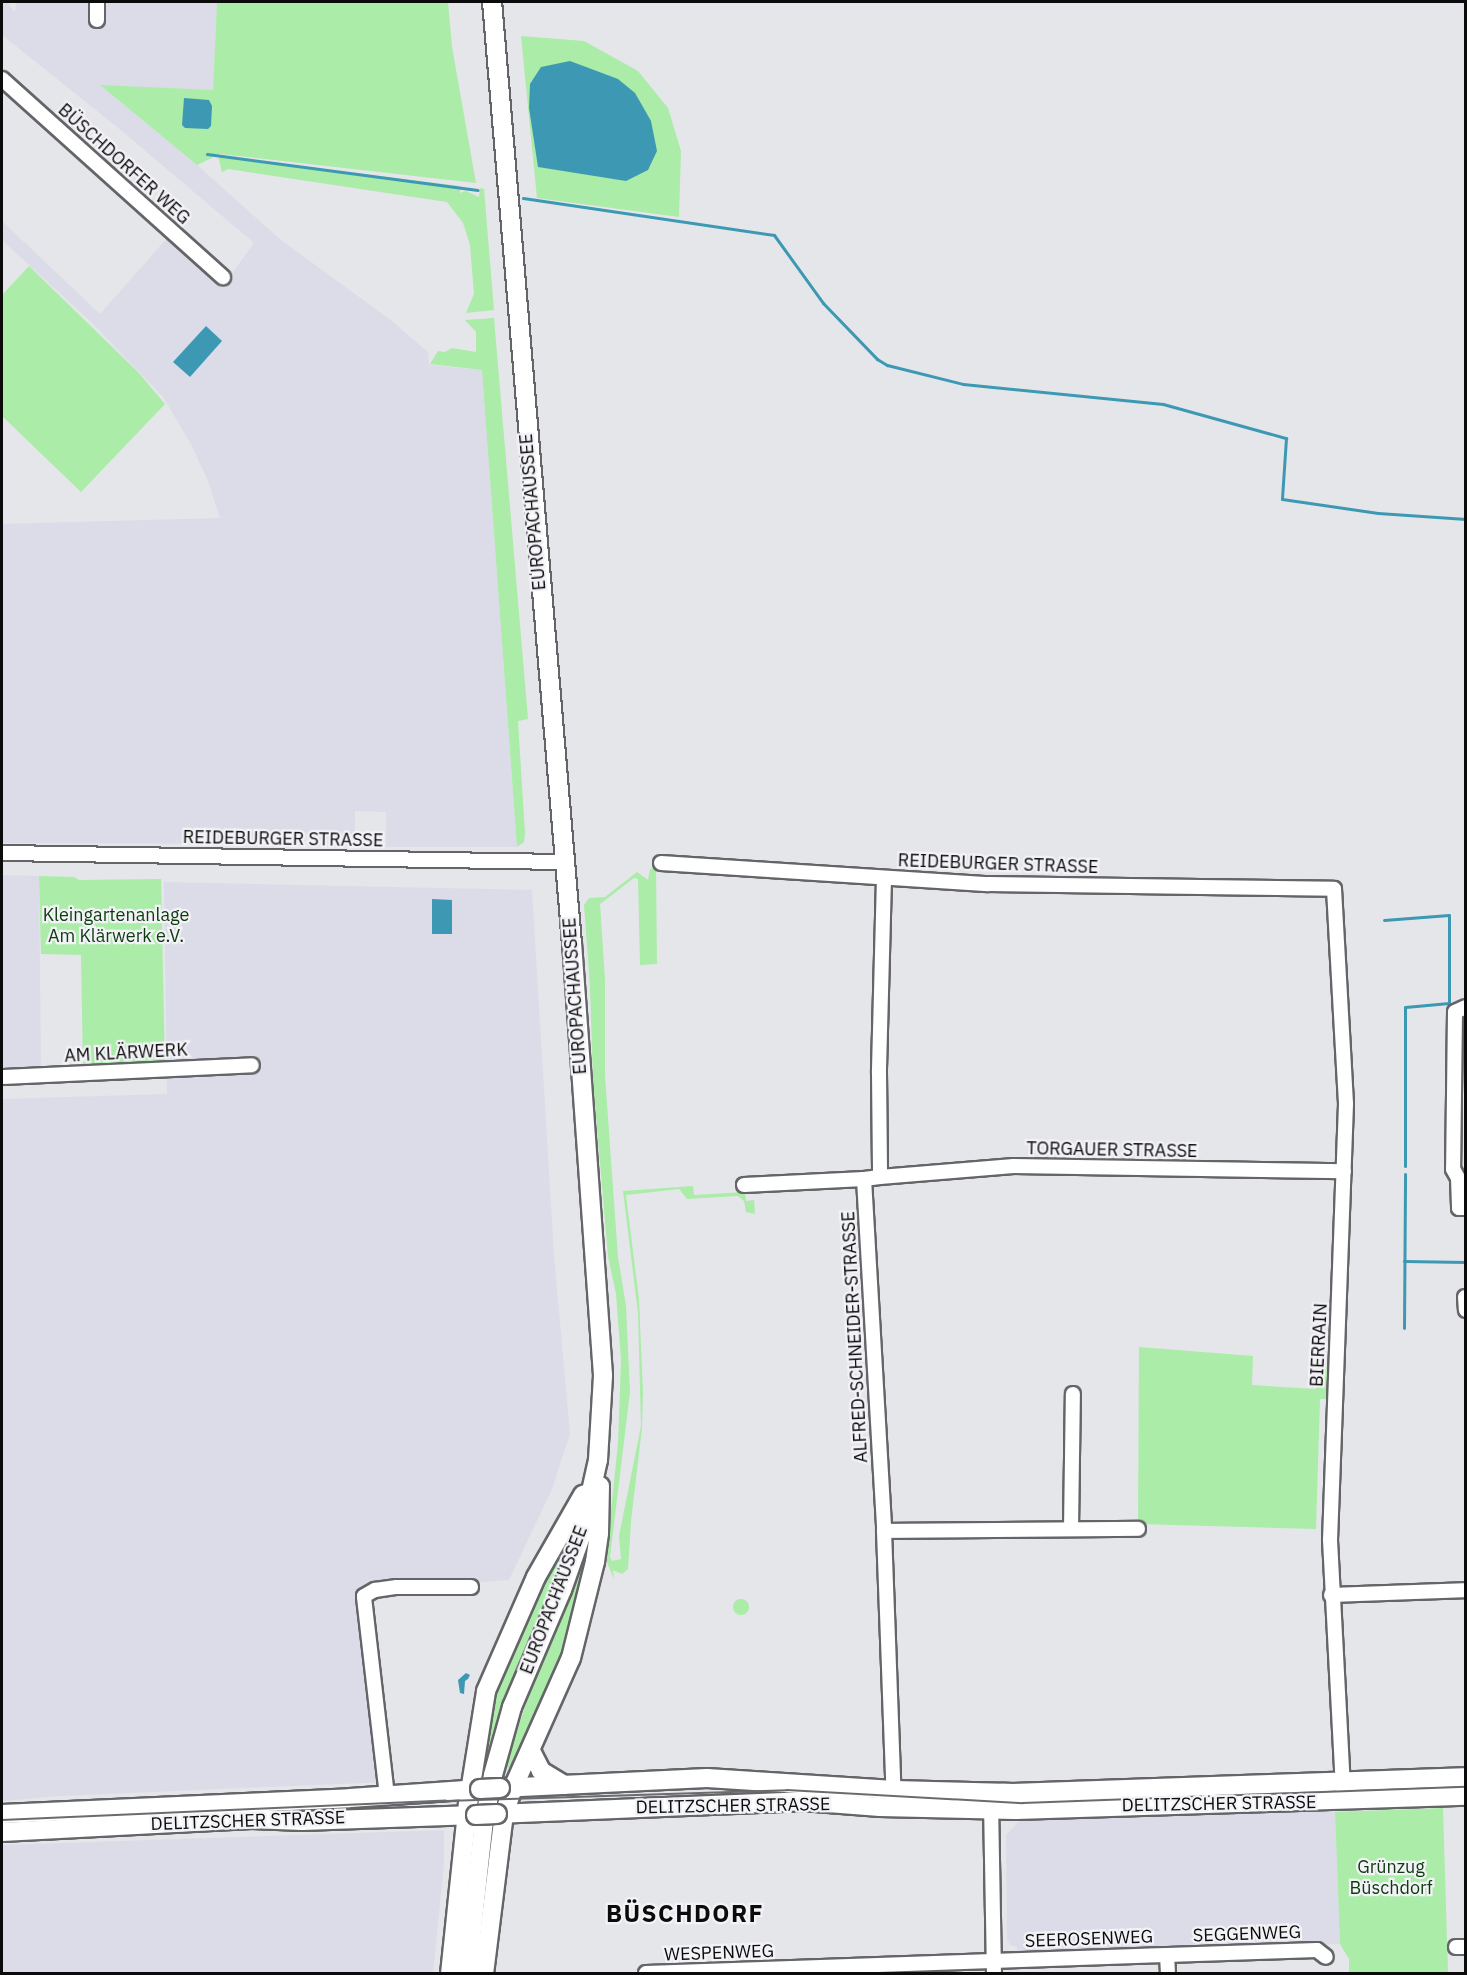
<!DOCTYPE html>
<html>
<head>
<meta charset="utf-8">
<style>
	body { margin:0 }
	#map { position:relative; width:1467px; height:1975px; overflow:hidden; background:#e5e6ea; font-family:"IBM Plex Sans",sans-serif }
	div>[style] { position:absolute }
	.built>* { inset:0; background:#dbdce8 }
	.green>* { inset:0; background:#aaeca8 }
	.round { border-radius:50% }
	.water>* { inset:0; background:#3d99b3 }
	.stream>* { height:3px; margin:-1.5px; padding:0 1.5px; transform-origin:1.5px; border-radius:1.5px; background:#3d99b3 }
	.roads { filter:drop-shadow(2px 0 #646568) drop-shadow(-2px 0 #646568) drop-shadow(0 2px #646568) drop-shadow(0 -2px #646568) }
	.minor>* { height:14px; margin:-7px; padding:0 7px; transform-origin:7px; border-radius:7px; background:#fff }
	.major>* { height:18px; margin:-9px; padding:0 9px; transform-origin:9px; border-radius:9px; background:#fff }
	.tram>* { height:1.5px; margin:-0.75px; padding:0 0.75px; transform-origin:0.75px; border-radius:0.75px; background:#6a6b6d }
	.bridges { filter:drop-shadow(2px 0 #646568) drop-shadow(-2px 0 #646568) drop-shadow(0 2px #646568) drop-shadow(0 -2px #646568) }
	.major-bridge>* { height:18px; margin:-9px; padding:0 9px; transform-origin:9px; border-radius:9px; background:#fff }
	span { translate:-50% -50%; white-space:nowrap; text-align:center; line-height:1.15; -webkit-text-stroke:4.5px #f3f3f7; paint-order:stroke }
	.street-label { font-size:18px; color:#0b0b0c }
	.park-label { font-size:18px; color:#0b3b0e }
	.district-label { font-size:24px; color:#0b0b0c; font-weight:700; letter-spacing:1.5px }
	.frame { position:absolute; inset:0; border:3px solid #0b0b0c; pointer-events:none }
</style>
</head>
<body>
<div id="map">
	<div class="built">
		<div style="clip-path:polygon(2px 2px,7px 2px,15px 12px,16px 2px,217px 2px,213px 90px,101px 86px,197px 165px,281px 240px,392px 321px,428px 352px,429px 365px,482px 370px,517px 847px,386px 847px,386px 812px,355px 811px,355px 846px,298px 831px,288px 844px,2px 843px,2px 524px,220px 518px,208px 481px,191px 444px,163px 397px,92px 323px,2px 240px,2px 221px,100px 314px,169px 236px,222px 287px,254px 243px,122px 131px,2px 35px)"></div>
		<div style="clip-path:polygon(2px 875px,39px 876px,41px 1071px,2px 1073px)"></div>
		<div style="clip-path:polygon(164px 882px,532px 890px,554px 1255px,570px 1434px,552px 1489px,509px 1580px,363px 1590px,385px 1782px,60px 1796px,2px 1801px,2px 1099px,167px 1094px)"></div>
		<div style="clip-path:polygon(1253px 1812px,1335px 1812px,1340px 1944px,1018px 1954px,1017px 1947px,1010px 1945px,1007px 1939px,1006px 1835px,1021px 1819px)"></div>
		<div style="clip-path:polygon(444px 1830px,444px 1864px,433px 1973px,2px 1973px,2px 1845px)"></div>
	</div>
	<div class="green">
		<div style="clip-path:polygon(217px 2px,448px 2px,452px 47px,476px 183px,220px 154px,197px 165px,100px 85px,213px 90px)"></div>
		<div style="clip-path:polygon(521px 36px,584px 41px,638px 71px,668px 108px,681px 151px,679px 217px,537px 198px)"></div>
		<div style="clip-path:polygon(218px 156px,460px 186px,460px 193px,466px 191px,479px 197px,480px 188px,484px 189px,494px 310px,466px 313px,474px 294px,470px 245px,463px 223px,447px 202px,228px 169px,222px 172px)"></div>
		<div style="clip-path:polygon(29px 266px,138px 372px,165px 404px,81px 492px,2px 416px,2px 295px)"></div>
		<div style="clip-path:polygon(494px 318px,528px 719px,518px 721px,525px 833px,524px 842px,517px 847px,482px 370px,430px 364px,438px 351px,445px 352px,452px 348px,476px 352px,476px 332px,465px 320px)"></div>
		<div style="clip-path:polygon(656px 867px,657px 964px,640px 965px,638px 879px,634px 878px,600px 904px,605px 980px,605px 1076px,618px 1257px,626px 1306px,630px 1392px,610px 1557px,612px 1561px,621px 1559px,619px 1536px,641px 1426px,638px 1313px,623px 1191px,693px 1186px,694px 1195px,745px 1192px,746px 1201px,754px 1200px,755px 1214px,746px 1212px,744px 1201px,738px 1196px,687px 1199px,679px 1189px,626px 1195px,639px 1299px,643px 1393px,642px 1428px,631px 1521px,628px 1569px,622px 1574px,613px 1570px,614px 1579px,606px 1560px,618px 1443px,621px 1360px,616px 1294px,608px 1256px,593px 1080px,590px 987px,584px 905px,589px 898px,605px 897px,637px 872px,648px 880px,650px 869px)"></div>
		<div style="clip-path:polygon(39px 876px,74px 877px,79px 880px,161px 879px,165px 1066px,83px 1068px,81px 955px,41px 954px)"></div>
		<div style="clip-path:polygon(1139px 1347px,1253px 1356px,1252px 1385px,1316px 1389px,1318px 1366px,1330px 1367px,1328px 1399px,1320px 1399px,1316px 1529px,1138px 1524px)"></div>
		<div style="clip-path:polygon(596px 1505px,576px 1625px,517px 1769px,504px 1767px)"></div>
		<div style="clip-path:polygon(580px 1510px,551px 1599px,548px 1598px,505px 1698px,481px 1777px,491px 1693px,533px 1593px)"></div>
		<div class="round" style="left:733px;top:1599px;width:16px;height:16px"></div>
		<div style="clip-path:polygon(1443px 1808px,1448px 1973px,1349px 1973px,1349px 1959px,1340px 1944px,1335px 1812px)"></div>
	</div>
	<div class="water">
		<div style="clip-path:polygon(570px 61px,618px 79px,635px 93px,651px 121px,657px 151px,648px 170px,626px 181px,538px 167px,529px 108px,530px 84px,541px 67px)"></div>
		<div style="clip-path:polygon(184px 98px,209px 100px,212px 106px,211px 126px,208px 129px,185px 128px,182px 125px)"></div>
		<div style="clip-path:polygon(206px 326px,222px 341px,190px 377px,173px 362px)"></div>
		<div style="clip-path:polygon(432px 899px,452px 900px,452px 934px,432px 934px)"></div>
		<div style="clip-path:polygon(466px 1673px,470px 1675px,468px 1679px,465px 1681px,464px 1694px,460px 1693px,458px 1680px)"></div>
	</div>
	<div class="stream">
		<div style="left:207px;top:154px;width:273px;rotate:7.6deg"></div>
		<div style="left:523px;top:198px;width:254px;rotate:8.4deg"></div>
		<div style="left:774px;top:235px;width:84px;rotate:54.2deg"></div>
		<div style="left:823px;top:303px;width:78px;rotate:46deg"></div>
		<div style="left:877px;top:359px;width:12px;rotate:31deg"></div>
		<div style="left:887px;top:365px;width:78px;rotate:14deg"></div>
		<div style="left:963px;top:384px;width:201px;rotate:5.7deg"></div>
		<div style="left:1163px;top:404px;width:128px;rotate:15.5deg"></div>
		<div style="left:1286px;top:438px;width:61px;rotate:93.8deg"></div>
		<div style="left:1282px;top:499px;width:97px;rotate:8.3deg"></div>
		<div style="left:1378px;top:513px;width:88px;rotate:3.9deg"></div>
		<div style="left:1384px;top:920px;width:65px;rotate:-4.4deg"></div>
		<div style="left:1449px;top:915px;width:88px;rotate:90deg"></div>
		<div style="left:1449px;top:1003px;width:44px;rotate:174.8deg"></div>
		<div style="left:1405px;top:1007px;width:159px;rotate:90deg"></div>
		<div style="left:1404px;top:1261px;width:62px;rotate:0.9deg"></div>
		<div style="left:1404px;top:1328px;width:154px;rotate:-89.6deg"></div>
	</div>
	<div class="roads">
		<div class="minor">
			<div style="left:97px;top:20px;width:18px;rotate:-90deg"></div>
			<div style="left:2px;top:79px;width:297px;rotate:41.9deg"></div>
			<div style="left:2px;top:853px;width:562px;rotate:0.92deg"></div>
			<div style="left:661px;top:863px;width:328px;rotate:3.7deg"></div>
			<div style="left:988px;top:884px;width:346px;rotate:0.8deg"></div>
			<div style="left:1334px;top:889px;width:215px;rotate:86.8deg"></div>
			<div style="left:1346px;top:1104px;width:436px;rotate:92.1deg"></div>
			<div style="left:1330px;top:1540px;width:250px;rotate:87deg"></div>
			<div style="left:884px;top:878px;width:195px;rotate:91.5deg"></div>
			<div style="left:879px;top:1073px;width:104px;rotate:89.4deg"></div>
			<div style="left:880px;top:1177px;width:16px;rotate:173deg"></div>
			<div style="left:864px;top:1179px;width:353px;rotate:86.7deg"></div>
			<div style="left:884px;top:1531px;width:268px;rotate:87.9deg"></div>
			<div style="left:1466px;top:1007px;width:12px;rotate:156deg"></div>
			<div style="left:1455px;top:1012px;width:157px;rotate:90.7deg"></div>
			<div style="left:1453px;top:1169px;width:10px;rotate:61deg"></div>
			<div style="left:1458px;top:1178px;width:30px;rotate:88deg"></div>
			<div style="left:1459px;top:1208px;width:7px"></div>
			<div style="left:2px;top:1077px;width:250px;rotate:-2.7deg"></div>
			<div style="left:880px;top:1177px;width:134px;rotate:-4.7deg"></div>
			<div style="left:1014px;top:1166px;width:330px;rotate:0.9deg"></div>
			<div style="left:744px;top:1185px;width:120px;rotate:-2.9deg"></div>
			<div style="left:1465px;top:1297px;width:13px;rotate:86deg"></div>
			<div style="left:1071px;top:1529px;width:135px;rotate:-89.2deg"></div>
			<div style="left:884px;top:1531px;width:254px;rotate:-0.5deg"></div>
			<div style="left:1331px;top:1595px;width:135px;rotate:-2.1deg"></div>
			<div style="left:387px;top:1796px;width:201px;rotate:-96.6deg"></div>
			<div style="left:364px;top:1596px;width:13px;rotate:-29deg"></div>
			<div style="left:375px;top:1590px;width:22px;rotate:-8deg"></div>
			<div style="left:397px;top:1587px;width:74px"></div>
			<div style="left:991px;top:1802px;width:172px;rotate:89deg"></div>
			<div style="left:1456px;top:1947px;width:10px"></div>
			<div style="left:1167px;top:1955px;width:150px;rotate:-1.9deg"></div>
			<div style="left:1317px;top:1950px;width:11px;rotate:38deg"></div>
			<div style="left:646px;top:1973px;width:146px;rotate:-2deg"></div>
			<div style="left:792px;top:1974px;width:6px;rotate:-90deg"></div>
			<div style="left:792px;top:1968px;width:375px;rotate:-2deg"></div>
			<div style="left:1167px;top:1955px;width:19px;rotate:87deg"></div>
		</div>
		<div class="major">
			<div style="left:531px;top:1751px;width:22px;rotate:63deg"></div>
			<div style="left:541px;top:1771px;width:27px;rotate:31deg"></div>
			<div style="left:500px;top:1788px;width:207px;rotate:-2.8deg"></div>
			<div style="left:707px;top:1778px;width:187px;rotate:3.7deg"></div>
			<div style="left:894px;top:1790px;width:120px;rotate:1.4deg"></div>
			<div style="left:1014px;top:1793px;width:452px;rotate:-2deg"></div>
			<div style="left:2px;top:1814px;width:348px;rotate:-2.6deg"></div>
			<div style="left:350px;top:1798px;width:130px;rotate:-4deg"></div>
			<div style="left:497px;top:1814px;width:305px;rotate:-2.4deg"></div>
			<div style="left:802px;top:1801px;width:78px;rotate:4.4deg"></div>
			<div style="left:880px;top:1807px;width:136px;rotate:1.3deg"></div>
			<div style="left:1016px;top:1810px;width:450px;rotate:-1.8deg"></div>
			<div style="left:2px;top:1832px;width:250px;rotate:-3deg"></div>
			<div style="left:252px;top:1819px;width:50px;rotate:2.3deg"></div>
			<div style="left:302px;top:1821px;width:174px;rotate:-2deg"></div>
			<div style="left:450px;top:1974px;width:171px;rotate:-84deg"></div>
			<div style="left:468px;top:1804px;width:114px;rotate:-80.9deg"></div>
			<div style="left:486px;top:1691px;width:124px;rotate:-66.3deg"></div>
			<div style="left:536px;top:1577px;width:95px;rotate:-60.2deg"></div>
			<div style="left:467px;top:1974px;width:147px;rotate:-83.7deg"></div>
			<div style="left:483px;top:1828px;width:54px;rotate:-79.3deg"></div>
			<div style="left:493px;top:1775px;width:71px;rotate:-74.4deg"></div>
			<div style="left:512px;top:1707px;width:127px;rotate:-66.9deg"></div>
			<div style="left:562px;top:1590px;width:57px;rotate:-70.6deg"></div>
			<div style="left:581px;top:1536px;width:78px;rotate:-77.4deg"></div>
			<div style="left:598px;top:1460px;width:85px;rotate:-86.6deg"></div>
			<div style="left:603px;top:1375px;width:432px;rotate:-94.1deg"></div>
			<div style="left:572px;top:944px;width:945px;rotate:-94.85deg"></div>
			<div style="left:484px;top:1974px;width:161px;rotate:-82.9deg"></div>
			<div style="left:504px;top:1814px;width:28px;rotate:-71deg"></div>
			<div style="left:513px;top:1788px;width:142px;rotate:-66deg"></div>
			<div style="left:571px;top:1658px;width:99px;rotate:-76deg"></div>
			<div style="left:595px;top:1562px;width:29px;rotate:-82deg"></div>
			<div style="left:599px;top:1533px;width:47px;rotate:-88.8deg"></div>
		</div>
	</div>
	<div class="tram">
		<div style="left:2px;top:1820px;width:444px;rotate:-2.5deg"></div>
		<div style="left:446px;top:1801px;width:341px;rotate:-1.8deg"></div>
		<div style="left:787px;top:1790px;width:236px;rotate:3.2deg"></div>
		<div style="left:1023px;top:1803px;width:443px;rotate:-2.1deg"></div>
	</div>
	<div class="bridges">
		<div class="major-bridge">
			<div style="left:480px;top:1789px;width:20px;rotate:-3deg"></div>
			<div style="left:476px;top:1815px;width:21px;rotate:-3deg"></div>
		</div>
	</div>
	<div class="street-label">
		<span style="left:124px;top:164px;rotate:42deg">BÜSCHDORFER WEG</span>
		<span style="left:533px;top:512px;rotate:-95deg">EUROPACHAUSSEE</span>
		<span style="left:283px;top:839px;rotate:1deg">REIDEBURGER STRASSE</span>
		<span style="left:998px;top:864px;rotate:2deg">REIDEBURGER STRASSE</span>
		<span style="left:575px;top:996px;rotate:-94deg">EUROPACHAUSSEE</span>
		<span style="left:126px;top:1053px;rotate:-3deg">AM KLÄRWERK</span>
		<span style="left:1112px;top:1150px;rotate:1deg">TORGAUER STRASSE</span>
		<span style="left:855px;top:1337px;rotate:-93deg">ALFRED-SCHNEIDER-STRASSE</span>
		<span style="left:1319px;top:1345px;rotate:-87deg">BIERRAIN</span>
		<span style="left:554px;top:1600px;rotate:-69deg">EUROPACHAUSSEE</span>
		<span style="left:1219px;top:1804px;rotate:-1deg">DELITZSCHER STRASSE</span>
		<span style="left:733px;top:1806px;rotate:-1deg">DELITZSCHER STRASSE</span>
		<span style="left:248px;top:1821px;rotate:-2deg">DELITZSCHER STRASSE</span>
		<span style="left:1247px;top:1934px;rotate:-2deg">SEGGENWEG</span>
		<span style="left:1089px;top:1939px;rotate:-2deg">SEEROSENWEG</span>
		<span style="left:719px;top:1953px;rotate:-2deg">WESPENWEG</span>
	</div>
	<div class="park-label">
		<span style="left:116px;top:926px">Kleingartenanlage<br>Am Klärwerk e.V.</span>
		<span style="left:1391px;top:1878px">Grünzug<br>Büschdorf</span>
	</div>
	<div class="district-label">
		<span style="left:685px;top:1914px">BÜSCHDORF</span>
	</div>
	<div class="frame"></div>
</div>
</body>
</html>
